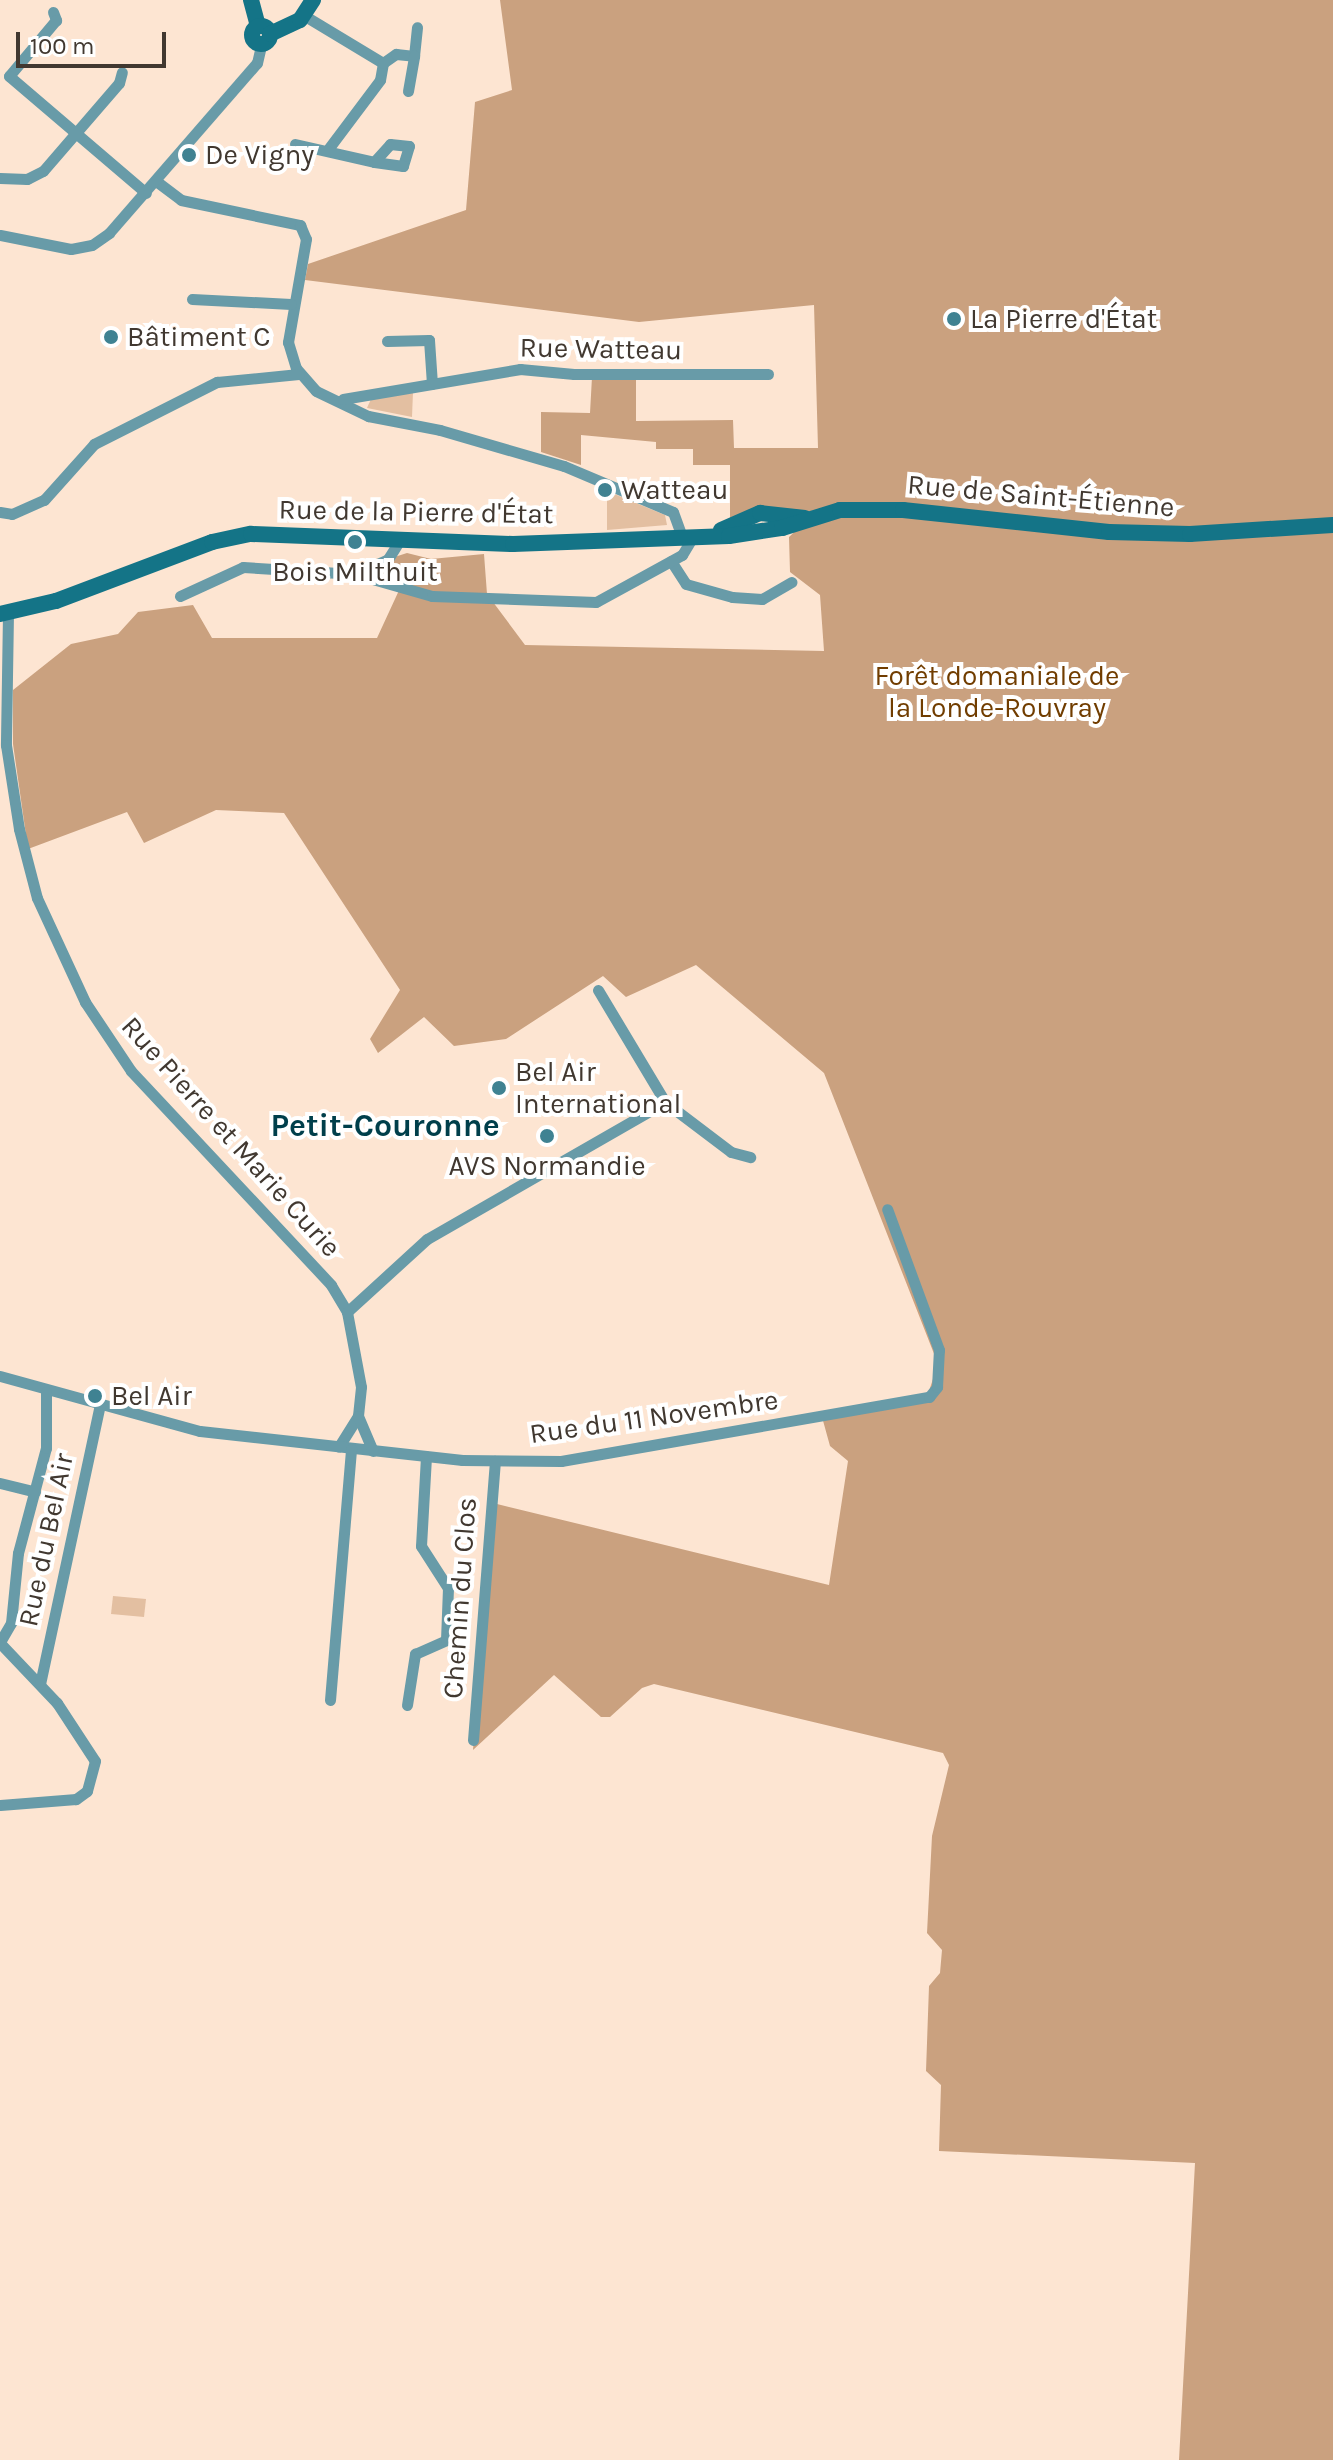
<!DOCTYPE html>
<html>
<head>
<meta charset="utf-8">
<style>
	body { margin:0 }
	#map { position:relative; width:1333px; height:2460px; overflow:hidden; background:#fde5d2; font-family:Karla,sans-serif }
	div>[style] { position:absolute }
	.green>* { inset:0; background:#e3bfa1 }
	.forest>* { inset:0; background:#caa17f }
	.street>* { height:11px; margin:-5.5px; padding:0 5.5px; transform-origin:5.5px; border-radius:5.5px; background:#689ba8 }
	.secondary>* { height:16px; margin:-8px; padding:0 8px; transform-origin:8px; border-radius:8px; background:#147487 }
	.secondary>.ring { margin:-8px; padding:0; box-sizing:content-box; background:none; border:16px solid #147487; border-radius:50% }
	.dots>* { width:22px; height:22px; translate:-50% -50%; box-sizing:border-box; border:4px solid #fff; border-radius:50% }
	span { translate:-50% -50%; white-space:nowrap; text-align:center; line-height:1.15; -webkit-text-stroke:8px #fff; paint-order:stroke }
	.poi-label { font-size:28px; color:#413830 }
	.left { translate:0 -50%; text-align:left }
	.street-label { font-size:28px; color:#413830 }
	.park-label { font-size:28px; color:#713d00 }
	.quarter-label { font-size:32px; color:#003f4b; font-weight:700 }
	.scale { position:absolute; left:16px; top:32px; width:150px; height:36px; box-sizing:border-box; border:4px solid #413830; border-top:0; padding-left:10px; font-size:24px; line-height:28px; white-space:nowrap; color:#413830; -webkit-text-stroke:6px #fff; paint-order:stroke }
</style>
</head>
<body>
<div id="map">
	<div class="green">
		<div style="clip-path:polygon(413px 392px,412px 417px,367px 408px,371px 399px)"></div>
		<div style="clip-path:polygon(607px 491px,665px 515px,667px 525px,607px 530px)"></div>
		<div style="clip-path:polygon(113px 1596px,146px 1599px,144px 1617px,111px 1614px)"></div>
	</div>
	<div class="forest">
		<div style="clip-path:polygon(500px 0,1333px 0,1333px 2460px,1179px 2460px,1195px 2163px,939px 2151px,941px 2085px,926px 2071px,929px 1986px,940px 1973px,942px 1950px,927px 1933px,932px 1836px,949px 1765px,943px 1753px,654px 1684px,642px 1688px,610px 1717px,601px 1717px,554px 1675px,473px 1750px,493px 1503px,829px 1585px,848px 1461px,830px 1446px,822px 1417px,926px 1400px,938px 1364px,824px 1073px,696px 965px,626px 997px,603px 976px,506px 1039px,454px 1046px,424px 1017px,378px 1053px,370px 1039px,400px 990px,284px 813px,216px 810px,144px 843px,127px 812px,28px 849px,13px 744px,13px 690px,71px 644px,118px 634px,138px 612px,193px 605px,212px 638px,377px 638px,401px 586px,372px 574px,376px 563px,407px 553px,431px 559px,484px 554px,487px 594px,525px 645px,824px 651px,820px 595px,790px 572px,789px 537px,818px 510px,730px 523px,730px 465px,693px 465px,693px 449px,656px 449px,656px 442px,581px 435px,581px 465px,541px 452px,541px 412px,590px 413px,592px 377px,636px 378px,636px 421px,733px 420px,734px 448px,818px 448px,814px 305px,639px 322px,305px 280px,308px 264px,466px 210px,475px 102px,512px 90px)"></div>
	</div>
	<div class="street">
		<div style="left:53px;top:12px;width:9px;rotate:69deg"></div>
		<div style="left:56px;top:20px;width:73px;rotate:130deg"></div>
		<div style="left:9px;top:76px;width:180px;rotate:40.5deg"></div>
		<div style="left:305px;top:16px;width:91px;rotate:31.1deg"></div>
		<div style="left:383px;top:63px;width:17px;rotate:100deg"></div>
		<div style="left:380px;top:80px;width:85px;rotate:126.9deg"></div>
		<div style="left:383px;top:63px;width:16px;rotate:-35deg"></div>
		<div style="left:396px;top:54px;width:18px;rotate:6deg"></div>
		<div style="left:414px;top:56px;width:29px;rotate:-84deg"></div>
		<div style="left:408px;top:91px;width:36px;rotate:-80deg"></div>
		<div style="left:295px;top:144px;width:81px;rotate:12.8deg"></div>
		<div style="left:374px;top:162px;width:24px;rotate:-48deg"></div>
		<div style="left:390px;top:144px;width:19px;rotate:6deg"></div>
		<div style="left:409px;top:146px;width:21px;rotate:107deg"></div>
		<div style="left:403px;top:166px;width:29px;rotate:-172deg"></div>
		<div style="left:0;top:178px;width:27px;rotate:2deg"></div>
		<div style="left:27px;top:179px;width:18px;rotate:-27deg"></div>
		<div style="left:43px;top:171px;width:116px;rotate:-49.2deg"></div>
		<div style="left:119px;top:83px;width:11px;rotate:-75deg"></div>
		<div style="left:156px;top:181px;width:31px;rotate:37deg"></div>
		<div style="left:181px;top:200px;width:122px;rotate:11.9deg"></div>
		<div style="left:300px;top:225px;width:15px;rotate:67deg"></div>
		<div style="left:306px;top:239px;width:105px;rotate:99.9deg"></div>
		<div style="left:288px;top:342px;width:27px;rotate:73deg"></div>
		<div style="left:296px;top:368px;width:30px;rotate:49deg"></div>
		<div style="left:316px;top:391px;width:58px;rotate:25.7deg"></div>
		<div style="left:368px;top:416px;width:73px;rotate:11deg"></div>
		<div style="left:440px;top:430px;width:129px;rotate:16.2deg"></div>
		<div style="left:564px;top:466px;width:118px;rotate:22.9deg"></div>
		<div style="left:673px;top:512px;width:23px;rotate:70deg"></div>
		<div style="left:0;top:235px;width:72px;rotate:11.2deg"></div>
		<div style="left:71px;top:249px;width:21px;rotate:-11deg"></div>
		<div style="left:92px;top:245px;width:21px;rotate:-35deg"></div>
		<div style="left:109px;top:233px;width:225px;rotate:-49deg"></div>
		<div style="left:257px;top:63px;width:18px;rotate:-77deg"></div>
		<div style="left:192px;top:299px;width:99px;rotate:2.9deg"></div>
		<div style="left:387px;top:341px;width:42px;rotate:-1.4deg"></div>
		<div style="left:429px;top:340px;width:44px;rotate:86.1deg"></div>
		<div style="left:343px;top:399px;width:180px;rotate:-9.6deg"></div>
		<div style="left:520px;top:369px;width:54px;rotate:5.3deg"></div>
		<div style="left:574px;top:374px;width:194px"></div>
		<div style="left:0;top:512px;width:12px;rotate:9deg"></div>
		<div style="left:12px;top:514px;width:35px;rotate:-24deg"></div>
		<div style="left:44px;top:500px;width:75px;rotate:-48.2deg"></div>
		<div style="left:94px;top:444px;width:138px;rotate:-26.8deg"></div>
		<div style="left:217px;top:382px;width:82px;rotate:-5.6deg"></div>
		<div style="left:671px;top:561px;width:27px;rotate:57deg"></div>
		<div style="left:686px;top:584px;width:48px;rotate:15.8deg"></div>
		<div style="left:732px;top:597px;width:30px;rotate:4deg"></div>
		<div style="left:762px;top:599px;width:34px;rotate:-30deg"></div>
		<div style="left:355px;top:574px;width:80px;rotate:15.9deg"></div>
		<div style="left:432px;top:596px;width:164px;rotate:2.1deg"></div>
		<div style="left:596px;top:602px;width:98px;rotate:-28.7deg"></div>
		<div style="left:682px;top:555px;width:23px;rotate:-59deg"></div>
		<div style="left:180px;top:596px;width:69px;rotate:-24.7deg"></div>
		<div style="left:243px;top:567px;width:112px;rotate:3.6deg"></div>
		<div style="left:355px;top:574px;width:36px;rotate:-24deg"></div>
		<div style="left:388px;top:559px;width:22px;rotate:-58deg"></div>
		<div style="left:8px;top:613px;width:132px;rotate:90.9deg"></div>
		<div style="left:6px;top:745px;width:85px;rotate:81.2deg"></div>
		<div style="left:19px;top:829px;width:71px;rotate:75.4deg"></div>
		<div style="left:37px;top:898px;width:115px;rotate:65.2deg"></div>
		<div style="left:85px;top:1002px;width:83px;rotate:56.3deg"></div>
		<div style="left:131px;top:1071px;width:293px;rotate:46.9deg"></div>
		<div style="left:331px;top:1285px;width:31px;rotate:59deg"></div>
		<div style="left:347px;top:1312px;width:76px;rotate:79.4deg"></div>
		<div style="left:361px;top:1387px;width:29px;rotate:96deg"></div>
		<div style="left:358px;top:1416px;width:36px;rotate:122deg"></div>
		<div style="left:598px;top:990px;width:131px;rotate:59.1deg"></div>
		<div style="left:665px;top:1102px;width:83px;rotate:37.1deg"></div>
		<div style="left:731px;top:1152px;width:20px;rotate:15deg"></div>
		<div style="left:347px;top:1312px;width:108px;rotate:-42.4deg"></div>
		<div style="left:427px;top:1239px;width:275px;rotate:-29.9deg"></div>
		<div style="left:0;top:1376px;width:207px;rotate:15.4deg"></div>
		<div style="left:200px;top:1431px;width:264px;rotate:6.3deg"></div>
		<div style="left:462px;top:1460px;width:99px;rotate:0.6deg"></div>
		<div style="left:561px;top:1461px;width:374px;rotate:-9.9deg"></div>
		<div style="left:929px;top:1397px;width:13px;rotate:-51deg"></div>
		<div style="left:937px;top:1387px;width:37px;rotate:-87deg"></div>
		<div style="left:939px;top:1350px;width:150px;rotate:-110.2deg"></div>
		<div style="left:358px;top:1416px;width:38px;rotate:67deg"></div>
		<div style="left:0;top:1483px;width:36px;rotate:14deg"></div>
		<div style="left:0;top:1642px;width:22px;rotate:-60deg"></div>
		<div style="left:11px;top:1623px;width:70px;rotate:-84.3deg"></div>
		<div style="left:18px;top:1553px;width:109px;rotate:-75.1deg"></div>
		<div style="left:46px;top:1448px;width:56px;rotate:-90deg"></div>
		<div style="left:0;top:1643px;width:83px;rotate:46.5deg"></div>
		<div style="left:57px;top:1703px;width:69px;rotate:56.8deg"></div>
		<div style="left:95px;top:1761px;width:31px;rotate:105deg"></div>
		<div style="left:87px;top:1791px;width:14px;rotate:144deg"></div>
		<div style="left:76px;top:1799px;width:76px;rotate:175.5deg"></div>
		<div style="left:40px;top:1684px;width:285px;rotate:-77.9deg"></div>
		<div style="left:330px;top:1700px;width:252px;rotate:-85.2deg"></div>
		<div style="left:407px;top:1705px;width:52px;rotate:-81.1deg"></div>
		<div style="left:415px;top:1654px;width:34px;rotate:-24deg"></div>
		<div style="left:446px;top:1640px;width:52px;rotate:-87.8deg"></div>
		<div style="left:448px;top:1588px;width:50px;rotate:-122.7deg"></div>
		<div style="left:421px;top:1546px;width:90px;rotate:-86.8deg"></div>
		<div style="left:473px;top:1740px;width:280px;rotate:-85.5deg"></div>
	</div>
	<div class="secondary">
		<div style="left:251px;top:0;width:27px;rotate:75deg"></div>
		<div class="ring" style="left:252px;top:26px;width:2px;height:2px"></div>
		<div style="left:270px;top:34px;width:33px;rotate:-25deg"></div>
		<div style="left:300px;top:20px;width:24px;rotate:-57deg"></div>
		<div style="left:721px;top:530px;width:43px;rotate:-23.6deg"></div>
		<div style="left:760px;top:513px;width:45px;rotate:6.3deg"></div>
		<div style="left:0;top:614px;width:57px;rotate:-13.1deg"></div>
		<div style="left:56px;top:601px;width:167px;rotate:-20.7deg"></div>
		<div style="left:212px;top:542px;width:40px;rotate:-12deg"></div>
		<div style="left:251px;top:534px;width:262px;rotate:2.2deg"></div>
		<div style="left:513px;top:544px;width:216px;rotate:-2.1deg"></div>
		<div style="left:729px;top:536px;width:54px;rotate:-8.6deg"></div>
		<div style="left:782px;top:528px;width:61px;rotate:-17.2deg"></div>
		<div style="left:840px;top:510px;width:63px"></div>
		<div style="left:903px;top:510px;width:207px;rotate:6.1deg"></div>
		<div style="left:1109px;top:532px;width:81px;rotate:1.4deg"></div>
		<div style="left:1190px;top:534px;width:143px;rotate:-3.6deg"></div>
	</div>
	<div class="dots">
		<div style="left:189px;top:155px;background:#3f8292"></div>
		<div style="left:954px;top:319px;background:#3f8292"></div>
		<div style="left:111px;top:337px;background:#3f8292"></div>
		<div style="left:605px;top:490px;background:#3f8292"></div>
		<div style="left:355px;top:542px;background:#3f8292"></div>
		<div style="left:499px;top:1088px;background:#3f8292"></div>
		<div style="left:547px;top:1136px;background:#3f8292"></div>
		<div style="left:95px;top:1396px;background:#3f8292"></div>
	</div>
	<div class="poi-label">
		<span class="left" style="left:205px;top:155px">De Vigny</span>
		<span class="left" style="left:970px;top:319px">La Pierre d'État</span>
		<span class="left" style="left:127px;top:337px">Bâtiment C</span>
		<span class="left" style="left:621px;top:490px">Watteau</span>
		<span style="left:355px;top:572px">Bois Milthuit</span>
		<span class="left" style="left:515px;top:1088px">Bel Air<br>International</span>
		<span style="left:547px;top:1166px">AVS Normandie</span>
		<span class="left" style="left:111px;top:1396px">Bel Air</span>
	</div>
	<div class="street-label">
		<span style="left:601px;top:349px;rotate:1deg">Rue Watteau</span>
		<span style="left:1041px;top:496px;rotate:5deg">Rue de Saint-Étienne</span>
		<span style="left:416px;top:512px;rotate:1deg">Rue de la Pierre d'État</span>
		<span style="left:231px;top:1137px;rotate:48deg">Rue Pierre et Marie Curie</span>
		<span style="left:654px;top:1417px;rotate:-8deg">Rue du 11 Novembre</span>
		<span style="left:46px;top:1540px;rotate:-78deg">Rue du Bel Air</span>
		<span style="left:460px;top:1598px;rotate:-86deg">Chemin du Clos</span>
	</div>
	<div class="park-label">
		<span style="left:997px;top:692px">Forêt domaniale de<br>la Londe-Rouvray</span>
	</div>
	<div class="quarter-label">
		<span style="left:385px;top:1126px">Petit-Couronne</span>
	</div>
	<div class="scale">100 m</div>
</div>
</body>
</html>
